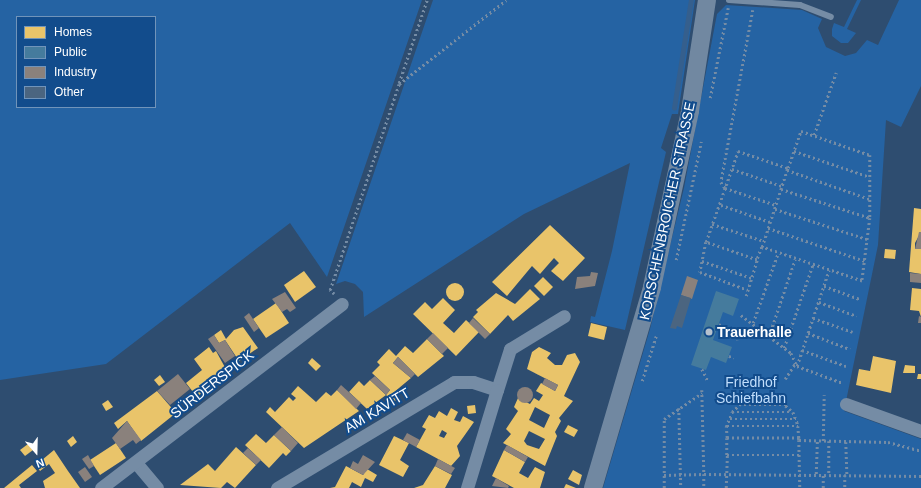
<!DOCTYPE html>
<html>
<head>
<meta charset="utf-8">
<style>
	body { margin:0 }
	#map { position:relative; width:921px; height:488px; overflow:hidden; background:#2e4d70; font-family:Helvetica,sans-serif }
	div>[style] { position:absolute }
	.green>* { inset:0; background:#2563a3 }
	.homes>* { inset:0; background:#e9c46a }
	.round { border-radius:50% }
	.public>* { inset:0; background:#457b9d }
	.industry>* { inset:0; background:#8a817c }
	.stream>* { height:4.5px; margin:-2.25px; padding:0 2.25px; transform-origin:2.25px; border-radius:2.25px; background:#355f8d }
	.building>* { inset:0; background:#4b6580 }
	.path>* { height:2.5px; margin-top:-1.25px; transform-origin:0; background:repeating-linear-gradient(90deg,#758ca5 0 2px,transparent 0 5px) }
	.service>* { height:6px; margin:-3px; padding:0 3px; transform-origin:3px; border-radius:3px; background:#758ca5 }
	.minor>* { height:13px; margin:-6.5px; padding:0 6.5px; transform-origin:6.5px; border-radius:6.5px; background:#758ca5 }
	.secondary>* { height:18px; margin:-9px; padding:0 9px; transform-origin:9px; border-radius:9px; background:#7188a1 }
	.dots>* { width:11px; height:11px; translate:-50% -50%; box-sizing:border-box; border:2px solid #124c8c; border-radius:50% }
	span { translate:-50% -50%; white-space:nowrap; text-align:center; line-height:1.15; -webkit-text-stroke:4px #124c8c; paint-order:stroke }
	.street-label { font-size:14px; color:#fff }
	.poi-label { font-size:14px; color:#fff; font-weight:700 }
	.left { translate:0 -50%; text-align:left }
	.park-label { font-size:14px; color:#c1defc }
	.legend { position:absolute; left:16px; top:16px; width:140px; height:92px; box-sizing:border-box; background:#124c8c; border:1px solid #7194ba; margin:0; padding:5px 7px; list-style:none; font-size:12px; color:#fff }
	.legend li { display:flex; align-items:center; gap:8px; height:20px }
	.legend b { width:20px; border:1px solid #7194ba }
	.north { position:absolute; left:16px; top:432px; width:40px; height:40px; -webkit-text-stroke:3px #124c8c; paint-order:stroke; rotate:160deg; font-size:11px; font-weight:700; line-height:16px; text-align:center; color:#fff }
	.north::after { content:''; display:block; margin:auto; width:14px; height:18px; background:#fff; clip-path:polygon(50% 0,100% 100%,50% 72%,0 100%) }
</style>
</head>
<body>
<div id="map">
	<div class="green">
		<div style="clip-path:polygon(evenodd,0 0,422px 0,327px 277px,290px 223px,106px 364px,0 380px,0 0,17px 17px,155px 17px,155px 107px,17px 107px,17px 17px)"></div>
		<div style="clip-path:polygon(433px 0,695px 0,678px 114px,672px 114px,661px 148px,666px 152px,625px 330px,590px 322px,591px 316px,595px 317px,612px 251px,630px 163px,524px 214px,364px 317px,363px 292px,355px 284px,345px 281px,336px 284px)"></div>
		<div style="clip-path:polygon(857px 0,861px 0,847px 29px,856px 33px,848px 43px,841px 43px,832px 36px,832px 29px,834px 23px,844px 27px)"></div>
		<div style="clip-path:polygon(899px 0,921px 0,921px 86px,901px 127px,886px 120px,878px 245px,844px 411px,921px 439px,921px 488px,603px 488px,650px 329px,684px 188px,717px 14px,726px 5px,802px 10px,822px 19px,818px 28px,826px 47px,845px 56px,856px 53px,867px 40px,878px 45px)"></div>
	</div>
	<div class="homes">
		<div style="clip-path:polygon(914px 208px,921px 209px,921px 232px,915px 243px,915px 249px,921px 249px,921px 274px,909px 272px)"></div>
		<div style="clip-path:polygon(550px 225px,585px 258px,563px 281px,551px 271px,559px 263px,554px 258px,540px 274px,532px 266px,507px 296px,492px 282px)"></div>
		<div style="clip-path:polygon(885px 249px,896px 250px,895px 259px,884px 258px)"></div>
		<div style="clip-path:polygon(304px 271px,316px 287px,295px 302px,284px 285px)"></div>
		<div style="clip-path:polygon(543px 277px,553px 287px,544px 296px,534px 286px)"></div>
		<div class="round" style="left:446px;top:283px;width:18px;height:18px"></div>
		<div style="clip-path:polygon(912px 288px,921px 289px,921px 317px,919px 311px,910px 310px)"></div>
		<div style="clip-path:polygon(530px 289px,540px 299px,513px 321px,508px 315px,490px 334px,473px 317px,478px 312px,476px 310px,496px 293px,515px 304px)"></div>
		<div style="clip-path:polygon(443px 298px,455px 310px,443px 323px,454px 333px,466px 320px,479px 332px,456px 356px,413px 314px,425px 302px,432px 309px)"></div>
		<div style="clip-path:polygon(276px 303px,289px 323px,266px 338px,253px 319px)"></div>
		<div style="clip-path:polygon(591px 323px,607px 327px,604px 340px,588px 336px)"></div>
		<div style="clip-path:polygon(243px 327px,258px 348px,239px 361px,225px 340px,219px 343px,214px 335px,221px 330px,226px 339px,234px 330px)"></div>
		<div style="clip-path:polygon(427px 339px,444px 356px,418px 377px,398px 357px,393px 363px,411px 378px,393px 393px,398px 398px,394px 402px,386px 395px,390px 390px,372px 373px,380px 365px,377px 362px,389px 349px,396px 356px,405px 346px,413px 353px)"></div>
		<div style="clip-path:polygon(209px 347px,213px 353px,216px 351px,227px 371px,197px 397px,186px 383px,202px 370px,194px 359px)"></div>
		<div style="clip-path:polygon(evenodd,539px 347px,551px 353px,547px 358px,555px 365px,562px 365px,567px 355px,575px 353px,580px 362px,564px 396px,573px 401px,559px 418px,561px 421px,555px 432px,557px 436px,545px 466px,503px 443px,511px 434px,506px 429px,518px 411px,514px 407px,518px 398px,530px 404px,534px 398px,539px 401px,543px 395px,536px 391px,541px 383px,555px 391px,558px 385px,527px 369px,532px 352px,539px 347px,535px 407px,550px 415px,544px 428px,529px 420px,535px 407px,539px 347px,529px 431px,545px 439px,539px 449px,527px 445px,524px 441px,529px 431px)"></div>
		<div style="clip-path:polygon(873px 356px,896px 361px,891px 393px,856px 385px,859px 369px,870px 371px)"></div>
		<div style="clip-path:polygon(312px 358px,321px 366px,316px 371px,308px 363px)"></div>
		<div style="clip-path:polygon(905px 365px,915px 366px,915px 373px,903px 373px)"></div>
		<div style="clip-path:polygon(918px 374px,921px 374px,921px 379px,917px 379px)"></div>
		<div style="clip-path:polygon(160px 375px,165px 382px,159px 386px,154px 380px)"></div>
		<div style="clip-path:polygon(370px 380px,386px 395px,367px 409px,349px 392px,359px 381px,364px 386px)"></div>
		<div style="clip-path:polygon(298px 386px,316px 402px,326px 392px,331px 396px,337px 390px,359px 411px,304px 448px,266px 412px,270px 407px,275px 412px,289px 397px,293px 401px,296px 398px,291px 394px)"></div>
		<div style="clip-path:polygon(157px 391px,176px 413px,141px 441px,127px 421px,118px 429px,114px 423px)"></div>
		<div style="clip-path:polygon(108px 400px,113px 407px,106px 411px,102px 404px)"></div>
		<div style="clip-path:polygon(475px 405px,476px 413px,468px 414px,467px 406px)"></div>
		<div style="clip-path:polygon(evenodd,451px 408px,458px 412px,454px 420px,460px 422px,463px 416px,474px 422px,457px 446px,460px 456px,451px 466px,416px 447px,426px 429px,422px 427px,429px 415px,435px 418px,439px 411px,447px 416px,451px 408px,442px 430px,447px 433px,444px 438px,439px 436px,442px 430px)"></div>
		<div style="clip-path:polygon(568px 425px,578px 430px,574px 437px,564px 432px)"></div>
		<div style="clip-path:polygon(256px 434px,266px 443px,274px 435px,291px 451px,286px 456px,283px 453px,269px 468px,245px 445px)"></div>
		<div style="clip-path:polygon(73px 436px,77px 442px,71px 447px,67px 441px)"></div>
		<div style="clip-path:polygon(394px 436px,409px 443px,400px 460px,409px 466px,403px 477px,379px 465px)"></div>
		<div style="clip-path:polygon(116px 443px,126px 458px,100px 475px,90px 460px)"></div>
		<div style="clip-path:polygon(28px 444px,33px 450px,25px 456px,20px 450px)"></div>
		<div style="clip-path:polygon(236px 447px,256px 465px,235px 488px,227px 482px,221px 488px,180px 485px,208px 464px,215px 471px)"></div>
		<div style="clip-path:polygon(54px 450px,68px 471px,80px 488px,45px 488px,43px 481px,55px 473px,49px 464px,40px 471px,36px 465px)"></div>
		<div style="clip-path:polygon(504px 450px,525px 462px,519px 473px,528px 478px,535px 467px,545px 472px,540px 488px,514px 488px,492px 476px)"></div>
		<div style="clip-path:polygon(32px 465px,37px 471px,19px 485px,21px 488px,4px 488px)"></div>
		<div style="clip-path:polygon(346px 466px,363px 475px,367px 469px,377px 475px,373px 482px,365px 478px,361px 487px,352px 482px,349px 488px,330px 488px,335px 487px)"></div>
		<div style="clip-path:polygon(435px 466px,452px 475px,445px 488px,414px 488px,423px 485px)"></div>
		<div style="clip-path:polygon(573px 470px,582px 475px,579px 485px,568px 479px)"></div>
		<div style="clip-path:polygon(566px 484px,576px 488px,564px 488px)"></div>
	</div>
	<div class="public">
		<div style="clip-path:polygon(716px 291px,739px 299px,733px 316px,723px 312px,713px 340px,732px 347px,726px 363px,711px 357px,706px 370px,691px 365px)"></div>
	</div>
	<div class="industry">
		<div style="clip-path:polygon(919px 232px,921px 232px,921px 249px,915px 249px)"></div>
		<div style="clip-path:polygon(591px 272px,598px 273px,595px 286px,575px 289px,577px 277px,590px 276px)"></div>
		<div style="clip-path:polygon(910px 273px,921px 274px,921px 283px,910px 282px)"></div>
		<div style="clip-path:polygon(687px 276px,698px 280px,692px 299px,681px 295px)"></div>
		<div style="clip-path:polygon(285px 292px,296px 308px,290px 312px,287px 309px,282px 312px,272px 299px)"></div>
		<div style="clip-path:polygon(249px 313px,259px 328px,254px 332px,244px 317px)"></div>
		<div style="clip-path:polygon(919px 316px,921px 317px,921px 323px,918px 323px)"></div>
		<div style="clip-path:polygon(473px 318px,490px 334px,485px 339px,469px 323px)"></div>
		<div style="clip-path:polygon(433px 333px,448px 348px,442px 354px,427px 339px)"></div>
		<div style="clip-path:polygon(214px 335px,219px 343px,225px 340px,235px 356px,225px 363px,208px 339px)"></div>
		<div style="clip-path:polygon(398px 357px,415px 374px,411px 378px,393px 363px)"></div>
		<div style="clip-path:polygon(178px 374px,190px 389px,170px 405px,157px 391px)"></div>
		<div style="clip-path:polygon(375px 376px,390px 390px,386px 395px,370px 380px)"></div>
		<div style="clip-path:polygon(545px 378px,558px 385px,555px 391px,542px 384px)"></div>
		<div style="clip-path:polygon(341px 385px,361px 403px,356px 409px,337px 390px)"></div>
		<div class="round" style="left:517px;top:387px;width:16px;height:16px"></div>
		<div style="clip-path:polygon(127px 421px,141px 440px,136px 444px,133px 440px,120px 449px,112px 438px)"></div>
		<div style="clip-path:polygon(282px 427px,298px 443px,291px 451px,274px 435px)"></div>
		<div style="clip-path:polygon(407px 433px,420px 440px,416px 447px,403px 440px)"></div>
		<div style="clip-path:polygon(507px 445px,528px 457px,525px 462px,504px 450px)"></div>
		<div style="clip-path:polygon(248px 448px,261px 460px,256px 465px,243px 453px)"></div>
		<div style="clip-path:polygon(88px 455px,94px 466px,89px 469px,82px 459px)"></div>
		<div style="clip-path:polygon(363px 455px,375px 462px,363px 475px,350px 468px,353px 461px,358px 464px)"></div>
		<div style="clip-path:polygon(438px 459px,455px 468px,451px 474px,435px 466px)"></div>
		<div style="clip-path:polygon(85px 467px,92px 477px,85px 482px,78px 472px)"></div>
		<div style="clip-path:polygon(496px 478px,509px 486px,508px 488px,492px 486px)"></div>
	</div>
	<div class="stream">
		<div style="left:674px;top:108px;width:109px;rotate:-81.1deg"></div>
	</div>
	<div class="building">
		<div style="clip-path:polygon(681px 295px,691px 298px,682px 328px,677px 326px,676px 329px,670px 328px)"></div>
	</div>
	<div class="path">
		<div style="left:753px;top:10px;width:175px;rotate:100.5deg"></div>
		<div style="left:721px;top:182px;width:7px;rotate:56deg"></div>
		<div style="left:725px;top:188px;width:54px;rotate:18.4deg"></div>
		<div style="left:399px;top:83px;width:88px;rotate:-71.4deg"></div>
		<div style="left:710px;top:98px;width:92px;rotate:-78.7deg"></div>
		<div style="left:814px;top:135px;width:66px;rotate:-70.5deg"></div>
		<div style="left:794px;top:151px;width:80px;rotate:18.9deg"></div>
		<div style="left:732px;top:169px;width:53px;rotate:18.8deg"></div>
		<div style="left:787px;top:170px;width:88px;rotate:19.3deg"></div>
		<div style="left:781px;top:189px;width:94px;rotate:18deg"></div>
		<div style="left:870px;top:218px;width:64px;rotate:97.2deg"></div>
		<div style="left:862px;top:281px;width:106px;rotate:-161.2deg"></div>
		<div style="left:762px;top:247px;width:81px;rotate:-72deg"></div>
		<div style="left:787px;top:170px;width:2px;rotate:-63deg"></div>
		<div style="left:721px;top:205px;width:52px;rotate:19.1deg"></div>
		<div style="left:775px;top:209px;width:97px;rotate:18.1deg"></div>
		<div style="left:712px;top:224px;width:55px;rotate:18.1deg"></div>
		<div style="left:768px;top:228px;width:102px;rotate:18.8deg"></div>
		<div style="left:706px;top:242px;width:31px;rotate:101deg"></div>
		<div style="left:700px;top:272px;width:51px;rotate:20.6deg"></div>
		<div style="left:762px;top:247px;width:14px;rotate:111deg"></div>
		<div style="left:757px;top:260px;width:54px;rotate:-160.6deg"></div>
		<div style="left:706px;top:242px;width:96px;rotate:-70.6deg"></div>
		<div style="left:738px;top:151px;width:53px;rotate:18.8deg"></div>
		<div style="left:788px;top:168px;width:39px;rotate:-71deg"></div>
		<div style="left:801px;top:131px;width:73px;rotate:19.2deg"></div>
		<div style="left:870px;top:155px;width:63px;rotate:90deg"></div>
		<div style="left:676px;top:260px;width:121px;rotate:-78deg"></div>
		<div style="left:702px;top:261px;width:53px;rotate:18.8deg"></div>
		<div style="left:824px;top:286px;width:38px;rotate:20deg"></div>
		<div style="left:334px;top:294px;width:6px;rotate:-135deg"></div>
		<div style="left:330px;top:290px;width:217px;rotate:-71.5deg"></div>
		<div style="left:399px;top:84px;width:136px;rotate:-38.1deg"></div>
		<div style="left:746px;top:296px;width:38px;rotate:-73deg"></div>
		<div style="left:819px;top:302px;width:40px;rotate:20.2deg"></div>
		<div style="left:741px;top:315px;width:63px;rotate:37.2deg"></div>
		<div style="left:791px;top:353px;width:14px;rotate:65deg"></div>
		<div style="left:813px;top:318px;width:42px;rotate:19.3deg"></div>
		<div style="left:753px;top:323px;width:74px;rotate:-70.3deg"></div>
		<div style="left:719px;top:324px;width:21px;rotate:31deg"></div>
		<div style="left:737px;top:335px;width:5px;rotate:79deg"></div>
		<div style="left:808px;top:333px;width:45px;rotate:20.9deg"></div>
		<div style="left:769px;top:336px;width:81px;rotate:-71.3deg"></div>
		<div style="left:784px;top:348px;width:89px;rotate:-71deg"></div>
		<div style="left:802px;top:350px;width:47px;rotate:20deg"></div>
		<div style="left:729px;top:356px;width:5px;rotate:22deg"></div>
		<div style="left:797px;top:366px;width:101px;rotate:-71.6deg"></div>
		<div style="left:797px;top:366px;width:49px;rotate:20.3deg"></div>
		<div style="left:702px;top:369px;width:13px;rotate:63deg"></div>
		<div style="left:785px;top:379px;width:20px;rotate:-57deg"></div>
		<div style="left:642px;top:381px;width:47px;rotate:-72.7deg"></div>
		<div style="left:702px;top:390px;width:84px;rotate:88.6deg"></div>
		<div style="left:704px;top:474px;width:217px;rotate:0.5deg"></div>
		<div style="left:739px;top:405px;width:47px"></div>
		<div style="left:679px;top:408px;width:80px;rotate:88.6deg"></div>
		<div style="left:732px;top:412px;width:60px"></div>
		<div style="left:730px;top:419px;width:66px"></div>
		<div style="left:727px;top:426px;width:71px"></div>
		<div style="left:727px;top:438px;width:17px;rotate:90deg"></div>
		<div style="left:727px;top:455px;width:73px"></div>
		<div style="left:799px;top:438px;width:72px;rotate:180deg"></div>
		<div style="left:727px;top:438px;width:11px;rotate:-95deg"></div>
		<div style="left:726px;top:427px;width:16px;rotate:-68deg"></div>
		<div style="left:732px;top:412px;width:14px;rotate:-45deg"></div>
		<div style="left:742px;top:402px;width:27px;rotate:-10deg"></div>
		<div style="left:769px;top:397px;width:9px;rotate:13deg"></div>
		<div style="left:778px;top:399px;width:20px;rotate:41deg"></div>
		<div style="left:793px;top:412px;width:11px;rotate:68deg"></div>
		<div style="left:797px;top:422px;width:4px;rotate:76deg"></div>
		<div style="left:798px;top:426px;width:12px;rotate:85deg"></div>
		<div style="left:799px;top:438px;width:2px;rotate:90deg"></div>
		<div style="left:799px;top:440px;width:89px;rotate:1.3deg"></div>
		<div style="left:888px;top:442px;width:34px;rotate:15deg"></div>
		<div style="left:799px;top:440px;width:48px;rotate:88.8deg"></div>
		<div style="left:823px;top:441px;width:46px;rotate:-88.8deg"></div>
		<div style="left:829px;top:441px;width:34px;rotate:90deg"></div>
		<div style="left:846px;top:442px;width:32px;rotate:88deg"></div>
		<div style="left:816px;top:474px;width:33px;rotate:-88deg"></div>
		<div style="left:664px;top:475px;width:40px;rotate:-1.4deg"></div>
		<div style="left:704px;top:474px;width:14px;rotate:90deg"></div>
		<div style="left:845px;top:475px;width:13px;rotate:90deg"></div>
		<div style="left:664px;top:488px;width:69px;rotate:-90deg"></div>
		<div style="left:664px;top:419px;width:46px;rotate:-34.4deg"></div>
		<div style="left:726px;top:488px;width:33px;rotate:-88deg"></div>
		<div style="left:823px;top:488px;width:14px;rotate:-90deg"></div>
	</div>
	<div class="service">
		<div style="left:729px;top:0;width:71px;rotate:4deg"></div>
		<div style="left:800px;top:5px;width:33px;rotate:21deg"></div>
	</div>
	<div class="minor">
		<div style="left:846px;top:404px;width:80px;rotate:19.8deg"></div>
		<div style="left:137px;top:464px;width:31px;rotate:50deg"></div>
		<div style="left:101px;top:488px;width:303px;rotate:-37.4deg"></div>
		<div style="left:277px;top:488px;width:206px;rotate:-30.9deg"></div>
		<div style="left:454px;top:382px;width:19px"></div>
		<div style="left:473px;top:382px;width:25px;rotate:18deg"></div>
		<div style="left:497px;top:390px;width:43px;rotate:-72.4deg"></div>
		<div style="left:510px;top:349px;width:63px;rotate:-31.4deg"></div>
		<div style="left:467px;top:488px;width:102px;rotate:-73deg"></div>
	</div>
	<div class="secondary">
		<div style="left:593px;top:488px;width:209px;rotate:-73.6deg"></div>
		<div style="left:652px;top:287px;width:180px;rotate:-77.8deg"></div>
		<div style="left:690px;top:111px;width:112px;rotate:-81.3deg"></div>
	</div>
	<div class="dots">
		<div style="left:709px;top:332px;background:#b6c1cd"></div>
	</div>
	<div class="street-label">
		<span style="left:667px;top:211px;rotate:-78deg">KORSCHENBROICHER STRASSE</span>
		<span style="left:212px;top:384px;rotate:-38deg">SÜRDERSPICK</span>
		<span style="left:377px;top:410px;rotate:-31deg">AM KAVITT</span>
	</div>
	<div class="poi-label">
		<span class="left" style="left:717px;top:332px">Trauerhalle</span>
	</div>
	<div class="park-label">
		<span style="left:751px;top:390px">Friedhof<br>Schiefbahn</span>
	</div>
	<ul class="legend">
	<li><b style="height:11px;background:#e9c46a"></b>Homes</li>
	<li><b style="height:11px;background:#457b9d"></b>Public</li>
	<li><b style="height:11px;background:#8a817c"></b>Industry</li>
	<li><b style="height:11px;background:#4b6580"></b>Other</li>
	</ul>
	<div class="north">N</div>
</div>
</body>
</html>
